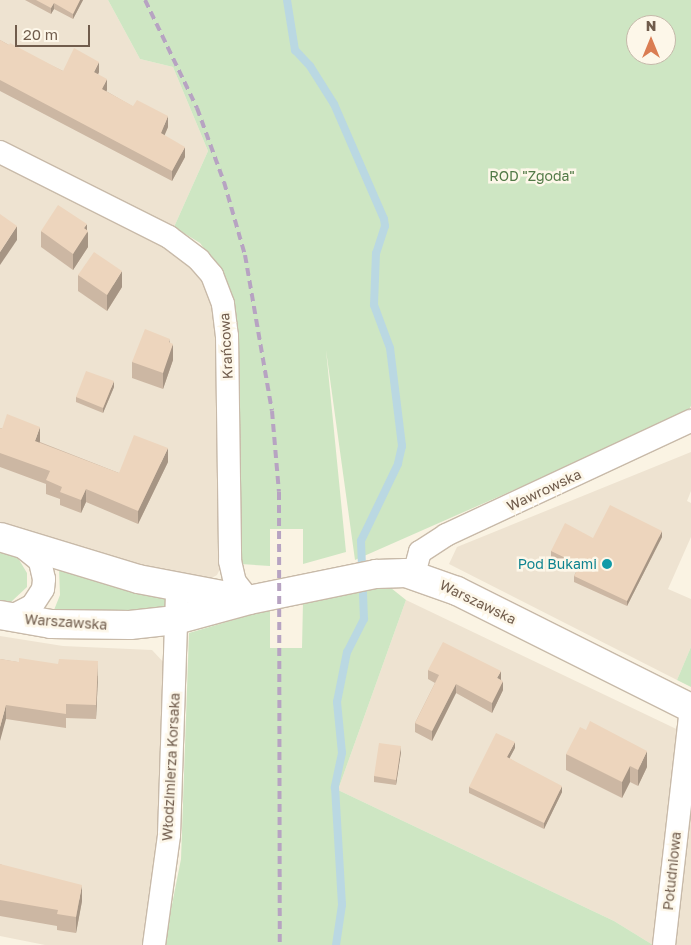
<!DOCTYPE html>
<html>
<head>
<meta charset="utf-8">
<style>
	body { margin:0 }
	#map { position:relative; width:691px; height:945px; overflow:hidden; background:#faf3e3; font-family:"Golos Text",sans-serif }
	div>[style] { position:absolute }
	.residential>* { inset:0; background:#eee3d1 }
	.green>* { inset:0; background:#cee6c3 }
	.stream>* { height:8px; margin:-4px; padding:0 4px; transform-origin:4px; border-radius:4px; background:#bad8e2 }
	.roads { filter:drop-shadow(1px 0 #c8baa9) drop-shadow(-1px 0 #c8baa9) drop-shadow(0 1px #c8baa9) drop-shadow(0 -1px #c8baa9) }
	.minor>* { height:22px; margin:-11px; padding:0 11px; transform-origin:11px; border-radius:11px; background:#fff }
	.tertiary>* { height:28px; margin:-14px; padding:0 14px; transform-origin:14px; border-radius:14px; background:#fff }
	.rail>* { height:4px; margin-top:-2px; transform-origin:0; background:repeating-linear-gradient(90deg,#b7a3c2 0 8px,transparent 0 13px) }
	.wall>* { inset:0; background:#ccb7a3 }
	.shaded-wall>* { inset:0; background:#a69584 }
	.building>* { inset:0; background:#edd5bd }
	.dots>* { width:14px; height:14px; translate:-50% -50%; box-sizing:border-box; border:2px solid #fdf7e9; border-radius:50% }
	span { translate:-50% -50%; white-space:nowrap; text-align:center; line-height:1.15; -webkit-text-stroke:5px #fdf7e9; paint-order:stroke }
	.park-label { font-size:14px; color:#527a47 }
	.street-label { font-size:14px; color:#705c4c }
	.culture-label { font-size:14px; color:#0d838f }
	.right { translate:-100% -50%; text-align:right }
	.north { position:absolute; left:626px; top:15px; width:50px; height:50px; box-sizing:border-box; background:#fdf7e9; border:1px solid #c5b9aa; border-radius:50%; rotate:0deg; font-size:14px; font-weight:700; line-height:20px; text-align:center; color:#705c4c }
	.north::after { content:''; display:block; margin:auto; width:18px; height:22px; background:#da7d52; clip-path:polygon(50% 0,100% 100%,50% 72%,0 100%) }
	.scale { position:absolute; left:15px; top:25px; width:75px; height:22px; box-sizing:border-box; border:2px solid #705c4c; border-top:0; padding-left:6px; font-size:15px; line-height:18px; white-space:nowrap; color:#705c4c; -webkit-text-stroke:4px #fdf7e9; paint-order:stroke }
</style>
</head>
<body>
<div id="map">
	<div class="residential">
		<div style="clip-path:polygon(0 0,108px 0,140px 59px,173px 67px,208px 151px,174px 227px,0 144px)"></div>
		<div style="clip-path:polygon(0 162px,163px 240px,205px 280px,218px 326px,221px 567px,217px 575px,208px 580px,122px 564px,0 522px)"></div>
		<div style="clip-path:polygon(691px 452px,691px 491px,687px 501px,691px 503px,691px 537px,668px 589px,691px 599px,691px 647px,677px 680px,449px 564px,457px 547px)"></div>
		<div style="clip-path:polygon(406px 600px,691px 736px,691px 945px,653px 945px,614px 921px,338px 790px)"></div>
		<div style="clip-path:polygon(0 636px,63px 646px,152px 650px,167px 666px,159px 847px,146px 945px,45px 945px,0 936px)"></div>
	</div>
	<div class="green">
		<div style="clip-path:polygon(evenodd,108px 0,691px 0,691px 406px,686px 414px,355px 560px,326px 350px,346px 552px,303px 564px,303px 529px,270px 529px,270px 566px,241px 564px,220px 270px,200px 243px,174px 227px,208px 151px,173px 67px,140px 59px,108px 0,636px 25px,666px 25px,666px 55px,636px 55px,636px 25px)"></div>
		<div style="clip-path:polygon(0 545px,18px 558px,27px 573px,27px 587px,11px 602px,0 601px)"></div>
		<div style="clip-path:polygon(59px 568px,166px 598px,167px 609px,139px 612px,54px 610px,60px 595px)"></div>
		<div style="clip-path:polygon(386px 584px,406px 600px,338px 790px,614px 921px,653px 945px,164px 945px,181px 859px,189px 633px,270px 609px,270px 648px,302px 648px,303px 602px)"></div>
		<div style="clip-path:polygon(691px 647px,691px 687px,677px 680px)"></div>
	</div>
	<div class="stream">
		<div style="left:287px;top:0;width:51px;rotate:80.9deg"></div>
		<div style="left:295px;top:50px;width:22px;rotate:47deg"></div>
		<div style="left:310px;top:66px;width:45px;rotate:57.7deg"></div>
		<div style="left:334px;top:104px;width:125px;rotate:66.5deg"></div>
		<div style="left:384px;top:219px;width:7px;rotate:82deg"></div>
		<div style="left:385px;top:226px;width:28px;rotate:108deg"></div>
		<div style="left:376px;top:253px;width:52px;rotate:92.2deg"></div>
		<div style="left:374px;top:305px;width:46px;rotate:69.6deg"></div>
		<div style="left:390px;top:348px;width:99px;rotate:83deg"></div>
		<div style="left:402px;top:446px;width:18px;rotate:103deg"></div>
		<div style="left:398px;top:464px;width:85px;rotate:115.7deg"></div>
		<div style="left:361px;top:541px;width:78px;rotate:87.8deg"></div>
		<div style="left:364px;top:619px;width:37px;rotate:117deg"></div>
		<div style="left:347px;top:652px;width:51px;rotate:101.3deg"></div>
		<div style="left:337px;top:702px;width:51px;rotate:84.4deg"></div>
		<div style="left:342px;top:753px;width:35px;rotate:102deg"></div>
		<div style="left:335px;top:787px;width:118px;rotate:86.6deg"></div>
		<div style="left:342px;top:905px;width:40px;rotate:98.5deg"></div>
	</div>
	<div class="roads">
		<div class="minor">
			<div style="left:0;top:152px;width:189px;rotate:26.7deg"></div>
			<div style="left:169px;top:237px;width:38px;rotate:37deg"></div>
			<div style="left:199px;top:260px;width:20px;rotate:49deg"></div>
			<div style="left:212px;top:275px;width:31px;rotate:69deg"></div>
			<div style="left:223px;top:304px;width:32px;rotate:83deg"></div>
			<div style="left:227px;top:336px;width:225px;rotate:89.2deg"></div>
			<div style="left:230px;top:561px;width:22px;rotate:77deg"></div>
			<div style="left:235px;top:582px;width:23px;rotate:52deg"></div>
			<div style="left:414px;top:574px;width:23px;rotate:-75deg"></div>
			<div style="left:420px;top:552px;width:31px;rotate:-33deg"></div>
			<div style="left:446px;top:535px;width:270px;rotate:-25deg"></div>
			<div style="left:3px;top:615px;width:11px"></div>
			<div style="left:14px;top:615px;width:20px;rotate:-27deg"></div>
			<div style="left:32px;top:606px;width:20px;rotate:-57deg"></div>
			<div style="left:43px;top:589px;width:10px;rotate:-84deg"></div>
			<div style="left:44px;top:579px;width:18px;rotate:-103deg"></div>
			<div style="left:40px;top:561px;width:27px;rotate:-141deg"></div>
			<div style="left:154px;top:945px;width:111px;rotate:-82.2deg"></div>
			<div style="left:169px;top:835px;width:247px;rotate:-88.1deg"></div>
			<div style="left:664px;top:945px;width:239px;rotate:-83.5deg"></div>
		</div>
		<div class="tertiary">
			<div style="left:0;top:537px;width:144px;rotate:16.9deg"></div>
			<div style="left:138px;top:579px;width:107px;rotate:10.8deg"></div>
			<div style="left:0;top:615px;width:52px;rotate:10deg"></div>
			<div style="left:51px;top:624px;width:79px;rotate:0.7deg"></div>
			<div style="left:130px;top:625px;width:46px;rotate:-6.2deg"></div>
			<div style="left:176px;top:620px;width:76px;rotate:-15.3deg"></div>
			<div style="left:249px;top:600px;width:130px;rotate:-11.6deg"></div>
			<div style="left:376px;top:574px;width:30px;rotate:-2deg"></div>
			<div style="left:406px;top:573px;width:54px;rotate:19.4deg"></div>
			<div style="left:457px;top:591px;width:262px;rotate:26.6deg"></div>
		</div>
	</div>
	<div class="rail">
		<div style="left:145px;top:0;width:120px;rotate:64.3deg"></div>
		<div style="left:197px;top:108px;width:79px;rotate:70deg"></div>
		<div style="left:224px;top:182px;width:76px;rotate:74deg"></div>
		<div style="left:245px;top:255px;width:158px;rotate:80.2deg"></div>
		<div style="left:272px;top:411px;width:81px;rotate:85.1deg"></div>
		<div style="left:279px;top:492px;width:453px;rotate:89.9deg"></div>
	</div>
	<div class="wall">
		<div style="clip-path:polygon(25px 0,83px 0,73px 19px,54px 9px,51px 14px)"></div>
		<div style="clip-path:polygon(0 40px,9px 45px,63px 71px,99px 72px,98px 74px,107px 90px,106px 91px,168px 127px,164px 135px,185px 157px,172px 181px,0 91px)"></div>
		<div style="clip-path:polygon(41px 231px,88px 247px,73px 270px,41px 247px)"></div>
		<div style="clip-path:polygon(78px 275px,122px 287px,107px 311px,78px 291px)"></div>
		<div style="clip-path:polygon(170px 343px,173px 360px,163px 389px,132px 378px,132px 362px)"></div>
		<div style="clip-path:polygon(114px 387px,103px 413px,76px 402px,76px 397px)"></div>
		<div style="clip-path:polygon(0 428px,40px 441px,40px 442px,119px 473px,168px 462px,138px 524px,86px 502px,81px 513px,60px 505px,60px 499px,46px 494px,46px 484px,0 467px)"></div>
		<div style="clip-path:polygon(662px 537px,627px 606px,574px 582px,574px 576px,577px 570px,551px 557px,551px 551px,593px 538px)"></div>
		<div style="clip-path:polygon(0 659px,98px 676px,96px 719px,66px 718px,66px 728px,6px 719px)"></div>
		<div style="clip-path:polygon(428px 670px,501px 679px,503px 690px,492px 713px,456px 693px,432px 741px,415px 732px,415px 723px,435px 683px,428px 679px)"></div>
		<div style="clip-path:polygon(515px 748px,509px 758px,562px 792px,544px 829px,469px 793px,469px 787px)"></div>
		<div style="clip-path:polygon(401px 752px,396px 785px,374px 782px,374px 776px)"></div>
		<div style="clip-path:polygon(566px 754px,647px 767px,638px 786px,630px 782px,622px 798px,566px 770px)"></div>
		<div style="clip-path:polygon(0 864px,82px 901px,76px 933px,57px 930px,57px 926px,0 916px)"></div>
	</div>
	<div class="shaded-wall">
		<div style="clip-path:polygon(80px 0,83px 0,73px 19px,73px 14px)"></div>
		<div style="clip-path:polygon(54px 3px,54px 9px,51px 14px,51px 8px)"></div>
		<div style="clip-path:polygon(99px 62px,99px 72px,94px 83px,94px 72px)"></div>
		<div style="clip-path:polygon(107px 79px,107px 90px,102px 100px,102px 89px)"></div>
		<div style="clip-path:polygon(168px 116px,168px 127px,161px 144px,161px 133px)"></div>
		<div style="clip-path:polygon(185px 147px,185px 157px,172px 181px,172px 171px)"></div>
		<div style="clip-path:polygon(87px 224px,87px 233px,88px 231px,88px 247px,73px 270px,73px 254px,84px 228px)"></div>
		<div style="clip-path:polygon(17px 226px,17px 240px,0 265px,0 252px)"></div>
		<div style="clip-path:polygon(122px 271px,122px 287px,107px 311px,107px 295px)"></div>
		<div style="clip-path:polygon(170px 339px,170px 350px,173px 344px,173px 360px,163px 389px,163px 373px)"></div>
		<div style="clip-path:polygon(114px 381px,114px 387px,103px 413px,103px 408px)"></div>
		<div style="clip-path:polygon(40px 427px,40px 441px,35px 454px,35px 441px)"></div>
		<div style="clip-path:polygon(168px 448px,168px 462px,138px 524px,138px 511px)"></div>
		<div style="clip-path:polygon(86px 489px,86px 502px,81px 513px,81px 500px)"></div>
		<div style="clip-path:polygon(662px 531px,662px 537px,627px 606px,627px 601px)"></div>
		<div style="clip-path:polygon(98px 661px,98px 676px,96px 719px,96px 705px)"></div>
		<div style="clip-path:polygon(501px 671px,501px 680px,497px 678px)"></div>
		<div style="clip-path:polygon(503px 681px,503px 690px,492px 713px,492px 703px)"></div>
		<div style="clip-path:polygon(456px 684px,456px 693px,432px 741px,432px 731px)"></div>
		<div style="clip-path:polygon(6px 705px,6px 719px,0 741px,0 727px)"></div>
		<div style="clip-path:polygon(515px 742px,515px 748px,507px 763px,507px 757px)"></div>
		<div style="clip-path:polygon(401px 746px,401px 752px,396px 785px,396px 780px)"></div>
		<div style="clip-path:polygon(647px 751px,647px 767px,638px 786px,638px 770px)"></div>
		<div style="clip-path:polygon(630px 766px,630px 782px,622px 798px,622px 782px)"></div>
		<div style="clip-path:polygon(562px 786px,562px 792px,544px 829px,544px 823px)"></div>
		<div style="clip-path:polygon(82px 885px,82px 901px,76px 933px,76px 917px)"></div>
	</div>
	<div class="building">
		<div style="clip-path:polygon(36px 0,80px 0,73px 14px,54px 3px,51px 8px)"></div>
		<div style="clip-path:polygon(0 40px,9px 45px,10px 43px,63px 71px,74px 48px,99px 62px,94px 72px,107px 79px,102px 89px,133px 106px,137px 100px,168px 116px,161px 133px,185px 147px,172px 171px,0 80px)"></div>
		<div style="clip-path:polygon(58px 205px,87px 224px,84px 228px,88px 231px,73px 254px,41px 231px)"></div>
		<div style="clip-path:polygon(0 214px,17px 226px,0 252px)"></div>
		<div style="clip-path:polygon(94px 252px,122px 271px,107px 295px,78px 275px)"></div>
		<div style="clip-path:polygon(145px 329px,170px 339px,169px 342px,173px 344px,163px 373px,132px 362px)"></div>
		<div style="clip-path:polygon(86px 371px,114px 381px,103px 408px,76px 397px)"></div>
		<div style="clip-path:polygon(7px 414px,40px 427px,35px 441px,119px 473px,134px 435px,168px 448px,138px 511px,86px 489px,81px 500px,60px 492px,62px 487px,46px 480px,50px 471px,0 453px,0 428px,2px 429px)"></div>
		<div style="clip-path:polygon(610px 505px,662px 531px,627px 601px,574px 576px,580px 565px,551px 551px,565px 523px,593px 538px)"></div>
		<div style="clip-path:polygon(443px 642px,501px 671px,497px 678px,503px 681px,492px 703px,456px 684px,432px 731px,415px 723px,439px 675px,428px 670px)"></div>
		<div style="clip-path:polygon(19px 658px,58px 664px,59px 659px,98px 661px,96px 705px,66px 704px,66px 714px,6px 705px,0 727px,0 659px,19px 662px)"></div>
		<div style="clip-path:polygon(590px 721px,647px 751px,638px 770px,630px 766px,622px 782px,566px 754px,580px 727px,586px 730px)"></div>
		<div style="clip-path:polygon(496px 733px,515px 742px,507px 757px,562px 786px,544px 823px,469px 787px)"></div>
		<div style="clip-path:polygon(379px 743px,401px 746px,396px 780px,374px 776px)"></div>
		<div style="clip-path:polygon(0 864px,82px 885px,76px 917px,57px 914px,58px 910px,0 900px)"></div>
	</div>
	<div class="dots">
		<div style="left:607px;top:564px;background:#0f9aa8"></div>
	</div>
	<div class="park-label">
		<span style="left:532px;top:176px">ROD "Zgoda"</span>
	</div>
	<div class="street-label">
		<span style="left:226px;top:346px;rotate:-93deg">Krańcowa</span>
		<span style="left:544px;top:490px;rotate:-25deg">Wawrowska</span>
		<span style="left:478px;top:602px;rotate:26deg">Warszawska</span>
		<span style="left:66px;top:622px;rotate:4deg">Warszawska</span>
		<span style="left:171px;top:767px;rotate:-87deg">Włodzimierza Korsaka</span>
		<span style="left:672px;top:871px;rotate:-84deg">Południowa</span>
	</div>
	<div class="culture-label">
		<span class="right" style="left:597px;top:564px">Pod Bukami</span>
	</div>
	<div class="north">N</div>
	<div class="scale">20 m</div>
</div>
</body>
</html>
